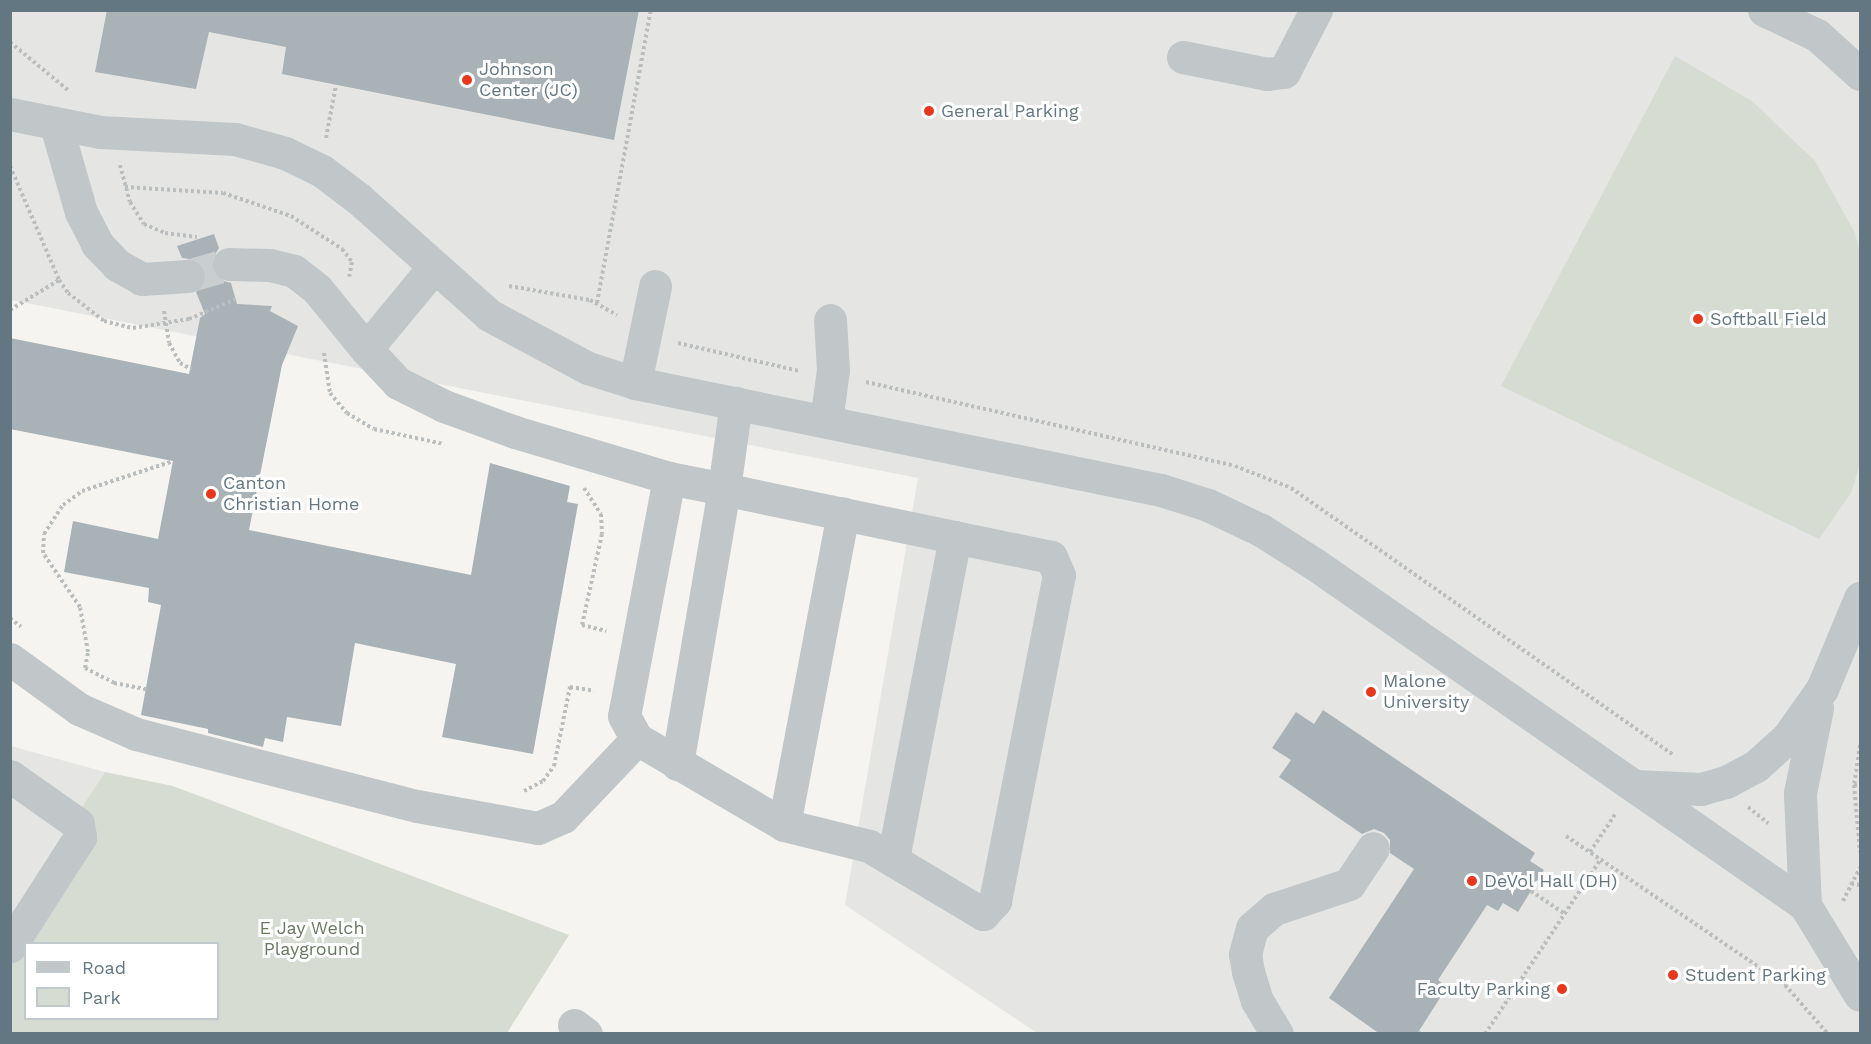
<!DOCTYPE html>
<html>
<head>
<meta charset="utf-8">
<style>
	body { margin:0 }
	#map { position:relative; width:1871px; height:1044px; overflow:hidden; background:#f5f4f0; font-family:"Work Sans",sans-serif }
	div>[style] { position:absolute }
	.built>* { inset:0; background:#e5e6e4 }
	.green>* { inset:0; background:#d6dcd1 }
	.building>* { inset:0; background:#a9b2b6 }
	.minor-tunnel>* { height:33px; margin-top:-16.5px; transform-origin:0; background:repeating-linear-gradient(90deg,#c9cecf 0 33px,transparent 0 49px) }
	.path>* { height:4px; margin-top:-2px; transform-origin:0; background:repeating-linear-gradient(90deg,#bbbebf 0 3px,transparent 0 6px) }
	.minor>* { height:33px; margin:-16.5px; padding:0 16.5px; transform-origin:16.5px; border-radius:16.5px; background:#c1c6c8 }
	.dots>* { width:16px; height:16px; translate:-50% -50%; box-sizing:border-box; border:3px solid #fff; border-radius:50% }
	span { translate:-50% -50%; white-space:nowrap; text-align:center; line-height:1.15; -webkit-text-stroke:6px #fff; paint-order:stroke }
	.poi-label { font-size:18px; color:#637782 }
	.left { translate:0 -50%; text-align:left }
	.right { translate:-100% -50%; text-align:right }
	.park-label { font-size:18px; color:#697962 }
	.frame { position:absolute; inset:0; border:12px solid #637782; pointer-events:none }
	.legend { position:absolute; left:24px; top:942px; width:195px; height:78px; box-sizing:border-box; background:#fff; border:2px solid #c1c9cd; margin:0; padding:8px 10px; list-style:none; font-size:18px; color:#637782 }
	.legend li { display:flex; align-items:center; gap:12px; height:30px }
	.legend b { width:30px; border:2px solid #c1c9cd }
</style>
</head>
<body>
<div id="map">
	<div class="built">
		<div style="clip-path:polygon(10px 11px,1860px 11px,1860px 1033px,1037px 1033px,845px 905px,918px 478px,11px 300px)"></div>
		<div style="clip-path:polygon(11px 746px,105px 772px,11px 916px)"></div>
	</div>
	<div class="green">
		<div style="clip-path:polygon(1675px 56px,1752px 101px,1815px 161px,1855px 233px,1860px 253px,1860px 464px,1851px 493px,1819px 539px,1501px 386px)"></div>
		<div style="clip-path:polygon(evenodd,105px 772px,173px 786px,569px 935px,507px 1033px,11px 1034px,10px 916px,105px 772px,26px 944px,218px 944px,218px 1018px,26px 1018px,26px 944px)"></div>
	</div>
	<div class="building">
		<div style="clip-path:polygon(107px 10px,639px 10px,614px 140px,282px 74px,286px 47px,209px 32px,196px 89px,95px 72px)"></div>
		<div style="clip-path:polygon(214px 234px,219px 248px,210px 263px,212px 272px,220px 280px,231px 283px,237px 304px,272px 306px,270px 311px,298px 326px,282px 365px,249px 530px,471px 575px,490px 463px,570px 486px,567px 502px,578px 504px,533px 754px,442px 737px,456px 664px,355px 643px,341px 726px,287px 717px,283px 742px,265px 738px,263px 747px,208px 733px,208px 729px,141px 715px,161px 605px,148px 602px,149px 588px,64px 572px,73px 521px,158px 539px,173px 461px,10px 429px,10px 338px,189px 374px,200px 318px,205px 314px,196px 292px,204px 285px,207px 274px,197px 260px,182px 258px,177px 246px)"></div>
		<div style="clip-path:polygon(1323px 710px,1535px 853px,1530px 861px,1544px 870px,1518px 912px,1503px 903px,1498px 911px,1487px 905px,1438px 980px,1447px 987px,1417px 1034px,1380px 1034px,1329px 998px,1414px 869px,1390px 853px,1390px 840px,1384px 833px,1374px 829px,1362px 834px,1279px 777px,1291px 760px,1272px 748px,1296px 712px,1314px 724px)"></div>
	</div>
	<div class="minor-tunnel">
		<div style="left:188px;top:276px;width:43px;rotate:-16.3deg"></div>
	</div>
	<div class="path">
		<div style="left:10px;top:42px;width:77px;rotate:39.7deg"></div>
		<div style="left:326px;top:138px;width:54px;rotate:-79.3deg"></div>
		<div style="left:120px;top:165px;width:38px;rotate:75deg"></div>
		<div style="left:130px;top:202px;width:26px;rotate:58deg"></div>
		<div style="left:144px;top:224px;width:23px;rotate:23deg"></div>
		<div style="left:165px;top:233px;width:32px;rotate:7deg"></div>
		<div style="left:10px;top:166px;width:124px;rotate:66.7deg"></div>
		<div style="left:59px;top:280px;width:16px;rotate:55deg"></div>
		<div style="left:68px;top:293px;width:46px;rotate:37.9deg"></div>
		<div style="left:104px;top:321px;width:30px;rotate:14deg"></div>
		<div style="left:133px;top:328px;width:57px;rotate:-9.1deg"></div>
		<div style="left:189px;top:319px;width:51px;rotate:-23.1deg"></div>
		<div style="left:125px;top:187px;width:98px;rotate:3.5deg"></div>
		<div style="left:223px;top:193px;width:72px;rotate:18.7deg"></div>
		<div style="left:291px;top:216px;width:61px;rotate:32.9deg"></div>
		<div style="left:342px;top:249px;width:16px;rotate:52deg"></div>
		<div style="left:352px;top:262px;width:15px;rotate:101deg"></div>
		<div style="left:509px;top:286px;width:82px;rotate:9.8deg"></div>
		<div style="left:590px;top:300px;width:31px;rotate:29deg"></div>
		<div style="left:597px;top:303px;width:298px;rotate:-79.6deg"></div>
		<div style="left:10px;top:310px;width:57px;rotate:-31.5deg"></div>
		<div style="left:164px;top:311px;width:32px;rotate:81deg"></div>
		<div style="left:169px;top:343px;width:23px;rotate:61deg"></div>
		<div style="left:180px;top:363px;width:13px;rotate:29deg"></div>
		<div style="left:678px;top:343px;width:124px;rotate:13deg"></div>
		<div style="left:324px;top:353px;width:40px;rotate:81.5deg"></div>
		<div style="left:330px;top:393px;width:26px;rotate:50deg"></div>
		<div style="left:347px;top:413px;width:31px;rotate:31deg"></div>
		<div style="left:374px;top:429px;width:72px;rotate:12.1deg"></div>
		<div style="left:866px;top:382px;width:378px;rotate:12.8deg"></div>
		<div style="left:1235px;top:466px;width:60px;rotate:21.4deg"></div>
		<div style="left:1291px;top:488px;width:465px;rotate:34.9deg"></div>
		<div style="left:584px;top:488px;width:31px;rotate:57deg"></div>
		<div style="left:601px;top:514px;width:20px;rotate:87deg"></div>
		<div style="left:602px;top:534px;width:93px;rotate:102.4deg"></div>
		<div style="left:582px;top:625px;width:25px;rotate:14deg"></div>
		<div style="left:10px;top:618px;width:14px;rotate:39deg"></div>
		<div style="left:85px;top:668px;width:16px;rotate:-79deg"></div>
		<div style="left:88px;top:652px;width:46px;rotate:-100.1deg"></div>
		<div style="left:80px;top:607px;width:65px;rotate:-124.4deg"></div>
		<div style="left:43px;top:553px;width:19px;rotate:-87deg"></div>
		<div style="left:44px;top:534px;width:35px;rotate:-57deg"></div>
		<div style="left:63px;top:505px;width:24px;rotate:-36deg"></div>
		<div style="left:82px;top:491px;width:96px;rotate:-18.2deg"></div>
		<div style="left:85px;top:668px;width:33px;rotate:27deg"></div>
		<div style="left:114px;top:683px;width:33px;rotate:11deg"></div>
		<div style="left:1860px;top:745px;width:40px;rotate:98.5deg"></div>
		<div style="left:1854px;top:785px;width:67px;rotate:84.9deg"></div>
		<div style="left:1854px;top:785px;width:6px"></div>
		<div style="left:524px;top:791px;width:21px;rotate:-28deg"></div>
		<div style="left:543px;top:781px;width:19px;rotate:-54deg"></div>
		<div style="left:554px;top:766px;width:81px;rotate:-78.6deg"></div>
		<div style="left:570px;top:687px;width:24px;rotate:9deg"></div>
		<div style="left:1748px;top:807px;width:26px;rotate:39deg"></div>
		<div style="left:1566px;top:836px;width:265px;rotate:34.2deg"></div>
		<div style="left:1785px;top:985px;width:65px;rotate:48.7deg"></div>
		<div style="left:1590px;top:852px;width:47px;rotate:-56.3deg"></div>
		<div style="left:1851px;top:883px;width:9px;rotate:13deg"></div>
		<div style="left:1531px;top:891px;width:41px;rotate:34.1deg"></div>
		<div style="left:1843px;top:901px;width:38px;rotate:-63deg"></div>
		<div style="left:1418px;top:1032px;width:3px;rotate:45deg"></div>
		<div style="left:1485px;top:1034px;width:210px;rotate:-56.5deg"></div>
	</div>
	<div class="minor">
		<div style="left:1764px;top:10px;width:59px;rotate:25.3deg"></div>
		<div style="left:1817px;top:35px;width:58px;rotate:42.2deg"></div>
		<div style="left:1183px;top:57px;width:86px;rotate:11.4deg"></div>
		<div style="left:1267px;top:74px;width:17px;rotate:-7deg"></div>
		<div style="left:1284px;top:72px;width:70px;rotate:-62.7deg"></div>
		<div style="left:10px;top:114px;width:92px;rotate:11.3deg"></div>
		<div style="left:100px;top:132px;width:135px;rotate:3deg"></div>
		<div style="left:235px;top:139px;width:52px;rotate:15.6deg"></div>
		<div style="left:285px;top:153px;width:41px;rotate:25.9deg"></div>
		<div style="left:322px;top:171px;width:46px;rotate:37.1deg"></div>
		<div style="left:359px;top:199px;width:174px;rotate:41.7deg"></div>
		<div style="left:489px;top:315px;width:112px;rotate:28.2deg"></div>
		<div style="left:588px;top:368px;width:49px;rotate:17.7deg"></div>
		<div style="left:635px;top:383px;width:537px;rotate:11.5deg"></div>
		<div style="left:1161px;top:490px;width:49px;rotate:17.7deg"></div>
		<div style="left:1208px;top:505px;width:59px;rotate:25.3deg"></div>
		<div style="left:1261px;top:530px;width:65px;rotate:32.5deg"></div>
		<div style="left:1316px;top:565px;width:596px;rotate:34.81deg"></div>
		<div style="left:1805px;top:905px;width:105px;rotate:58.6deg"></div>
		<div style="left:56px;top:125px;width:91px;rotate:74deg"></div>
		<div style="left:81px;top:212px;width:36px;rotate:63deg"></div>
		<div style="left:97px;top:244px;width:29px;rotate:46deg"></div>
		<div style="left:117px;top:265px;width:29px;rotate:29deg"></div>
		<div style="left:142px;top:279px;width:46px;rotate:-3.7deg"></div>
		<div style="left:229px;top:264px;width:41px;rotate:1.4deg"></div>
		<div style="left:270px;top:265px;width:25px;rotate:14deg"></div>
		<div style="left:294px;top:271px;width:29px;rotate:38deg"></div>
		<div style="left:317px;top:289px;width:77px;rotate:50.8deg"></div>
		<div style="left:433px;top:268px;width:105px;rotate:129.6deg"></div>
		<div style="left:366px;top:349px;width:47px;rotate:46.7deg"></div>
		<div style="left:398px;top:383px;width:51px;rotate:26.6deg"></div>
		<div style="left:444px;top:406px;width:76px;rotate:20.1deg"></div>
		<div style="left:515px;top:432px;width:161px;rotate:16.6deg"></div>
		<div style="left:669px;top:478px;width:56px;rotate:11.3deg"></div>
		<div style="left:724px;top:489px;width:279px;rotate:99.7deg"></div>
		<div style="left:635px;top:383px;width:99px;rotate:-78.3deg"></div>
		<div style="left:826px;top:421px;width:51px;rotate:-82.2deg"></div>
		<div style="left:833px;top:370px;width:50px;rotate:-93.4deg"></div>
		<div style="left:669px;top:478px;width:242px;rotate:100.7deg"></div>
		<div style="left:624px;top:716px;width:26px;rotate:61deg"></div>
		<div style="left:637px;top:739px;width:170px;rotate:30.3deg"></div>
		<div style="left:784px;top:825px;width:88px;rotate:13.9deg"></div>
		<div style="left:869px;top:846px;width:133px;rotate:30.8deg"></div>
		<div style="left:983px;top:914px;width:18px;rotate:-47deg"></div>
		<div style="left:995px;top:901px;width:332px;rotate:-78.9deg"></div>
		<div style="left:1059px;top:575px;width:20px;rotate:-114deg"></div>
		<div style="left:1051px;top:557px;width:334px;rotate:-168.3deg"></div>
		<div style="left:724px;top:489px;width:87px;rotate:-82.1deg"></div>
		<div style="left:10px;top:659px;width:85px;rotate:35.9deg"></div>
		<div style="left:79px;top:709px;width:62px;rotate:23.7deg"></div>
		<div style="left:136px;top:734px;width:290px;rotate:14.4deg"></div>
		<div style="left:417px;top:806px;width:123px;rotate:10.3deg"></div>
		<div style="left:538px;top:828px;width:27px;rotate:-24deg"></div>
		<div style="left:563px;top:817px;width:108px;rotate:-46.5deg"></div>
		<div style="left:10px;top:776px;width:83px;rotate:35.2deg"></div>
		<div style="left:78px;top:824px;width:13px;rotate:81deg"></div>
		<div style="left:80px;top:837px;width:130px;rotate:122.7deg"></div>
		<div style="left:1635px;top:786px;width:66px;rotate:2.6deg"></div>
		<div style="left:1701px;top:789px;width:26px;rotate:-16deg"></div>
		<div style="left:1726px;top:782px;width:34px;rotate:-28deg"></div>
		<div style="left:1756px;top:766px;width:43px;rotate:-42.2deg"></div>
		<div style="left:1788px;top:737px;width:59px;rotate:-54.7deg"></div>
		<div style="left:1822px;top:689px;width:99px;rotate:-67.3deg"></div>
		<div style="left:784px;top:825px;width:317px;rotate:-79.3deg"></div>
		<div style="left:893px;top:859px;width:328px;rotate:-79.1deg"></div>
		<div style="left:1805px;top:905px;width:112px;rotate:-92.6deg"></div>
		<div style="left:1800px;top:793px;width:87px;rotate:-78.7deg"></div>
		<div style="left:574px;top:1025px;width:15px;rotate:37deg"></div>
		<div style="left:1277px;top:1034px;width:39px;rotate:-121deg"></div>
		<div style="left:1257px;top:1001px;width:30px;rotate:-107deg"></div>
		<div style="left:1248px;top:972px;width:18px;rotate:-99deg"></div>
		<div style="left:1245px;top:954px;width:27px;rotate:-75deg"></div>
		<div style="left:1252px;top:928px;width:29px;rotate:-41deg"></div>
		<div style="left:1274px;top:909px;width:79px;rotate:-18.4deg"></div>
		<div style="left:1349px;top:884px;width:43px;rotate:-56.3deg"></div>
	</div>
	<div class="dots">
		<div style="left:467px;top:80px;background:#e7381e"></div>
		<div style="left:929px;top:111px;background:#e7381e"></div>
		<div style="left:1698px;top:319px;background:#e7381e"></div>
		<div style="left:211px;top:494px;background:#e7381e"></div>
		<div style="left:1371px;top:692px;background:#e7381e"></div>
		<div style="left:1472px;top:881px;background:#e7381e"></div>
		<div style="left:1673px;top:975px;background:#e7381e"></div>
		<div style="left:1562px;top:989px;background:#e7381e"></div>
	</div>
	<div class="poi-label">
		<span class="left" style="left:479px;top:80px">Johnson<br>Center (JC)</span>
		<span class="left" style="left:941px;top:111px">General Parking</span>
		<span class="left" style="left:1710px;top:319px">Softball Field</span>
		<span class="left" style="left:223px;top:494px">Canton<br>Christian Home</span>
		<span class="left" style="left:1383px;top:692px">Malone<br>University</span>
		<span class="left" style="left:1484px;top:881px">DeVol Hall (DH)</span>
		<span class="left" style="left:1685px;top:975px">Student Parking</span>
		<span class="right" style="left:1550px;top:989px">Faculty Parking</span>
	</div>
	<div class="park-label">
		<span style="left:312px;top:939px">E Jay Welch<br>Playground</span>
	</div>
	<div class="frame"></div>
	<ul class="legend">
	<li><b style="height:8px;background:#c1c6c8"></b>Road</li>
	<li><b style="height:16px;background:#d6dcd1"></b>Park</li>
	</ul>
</div>
</body>
</html>
